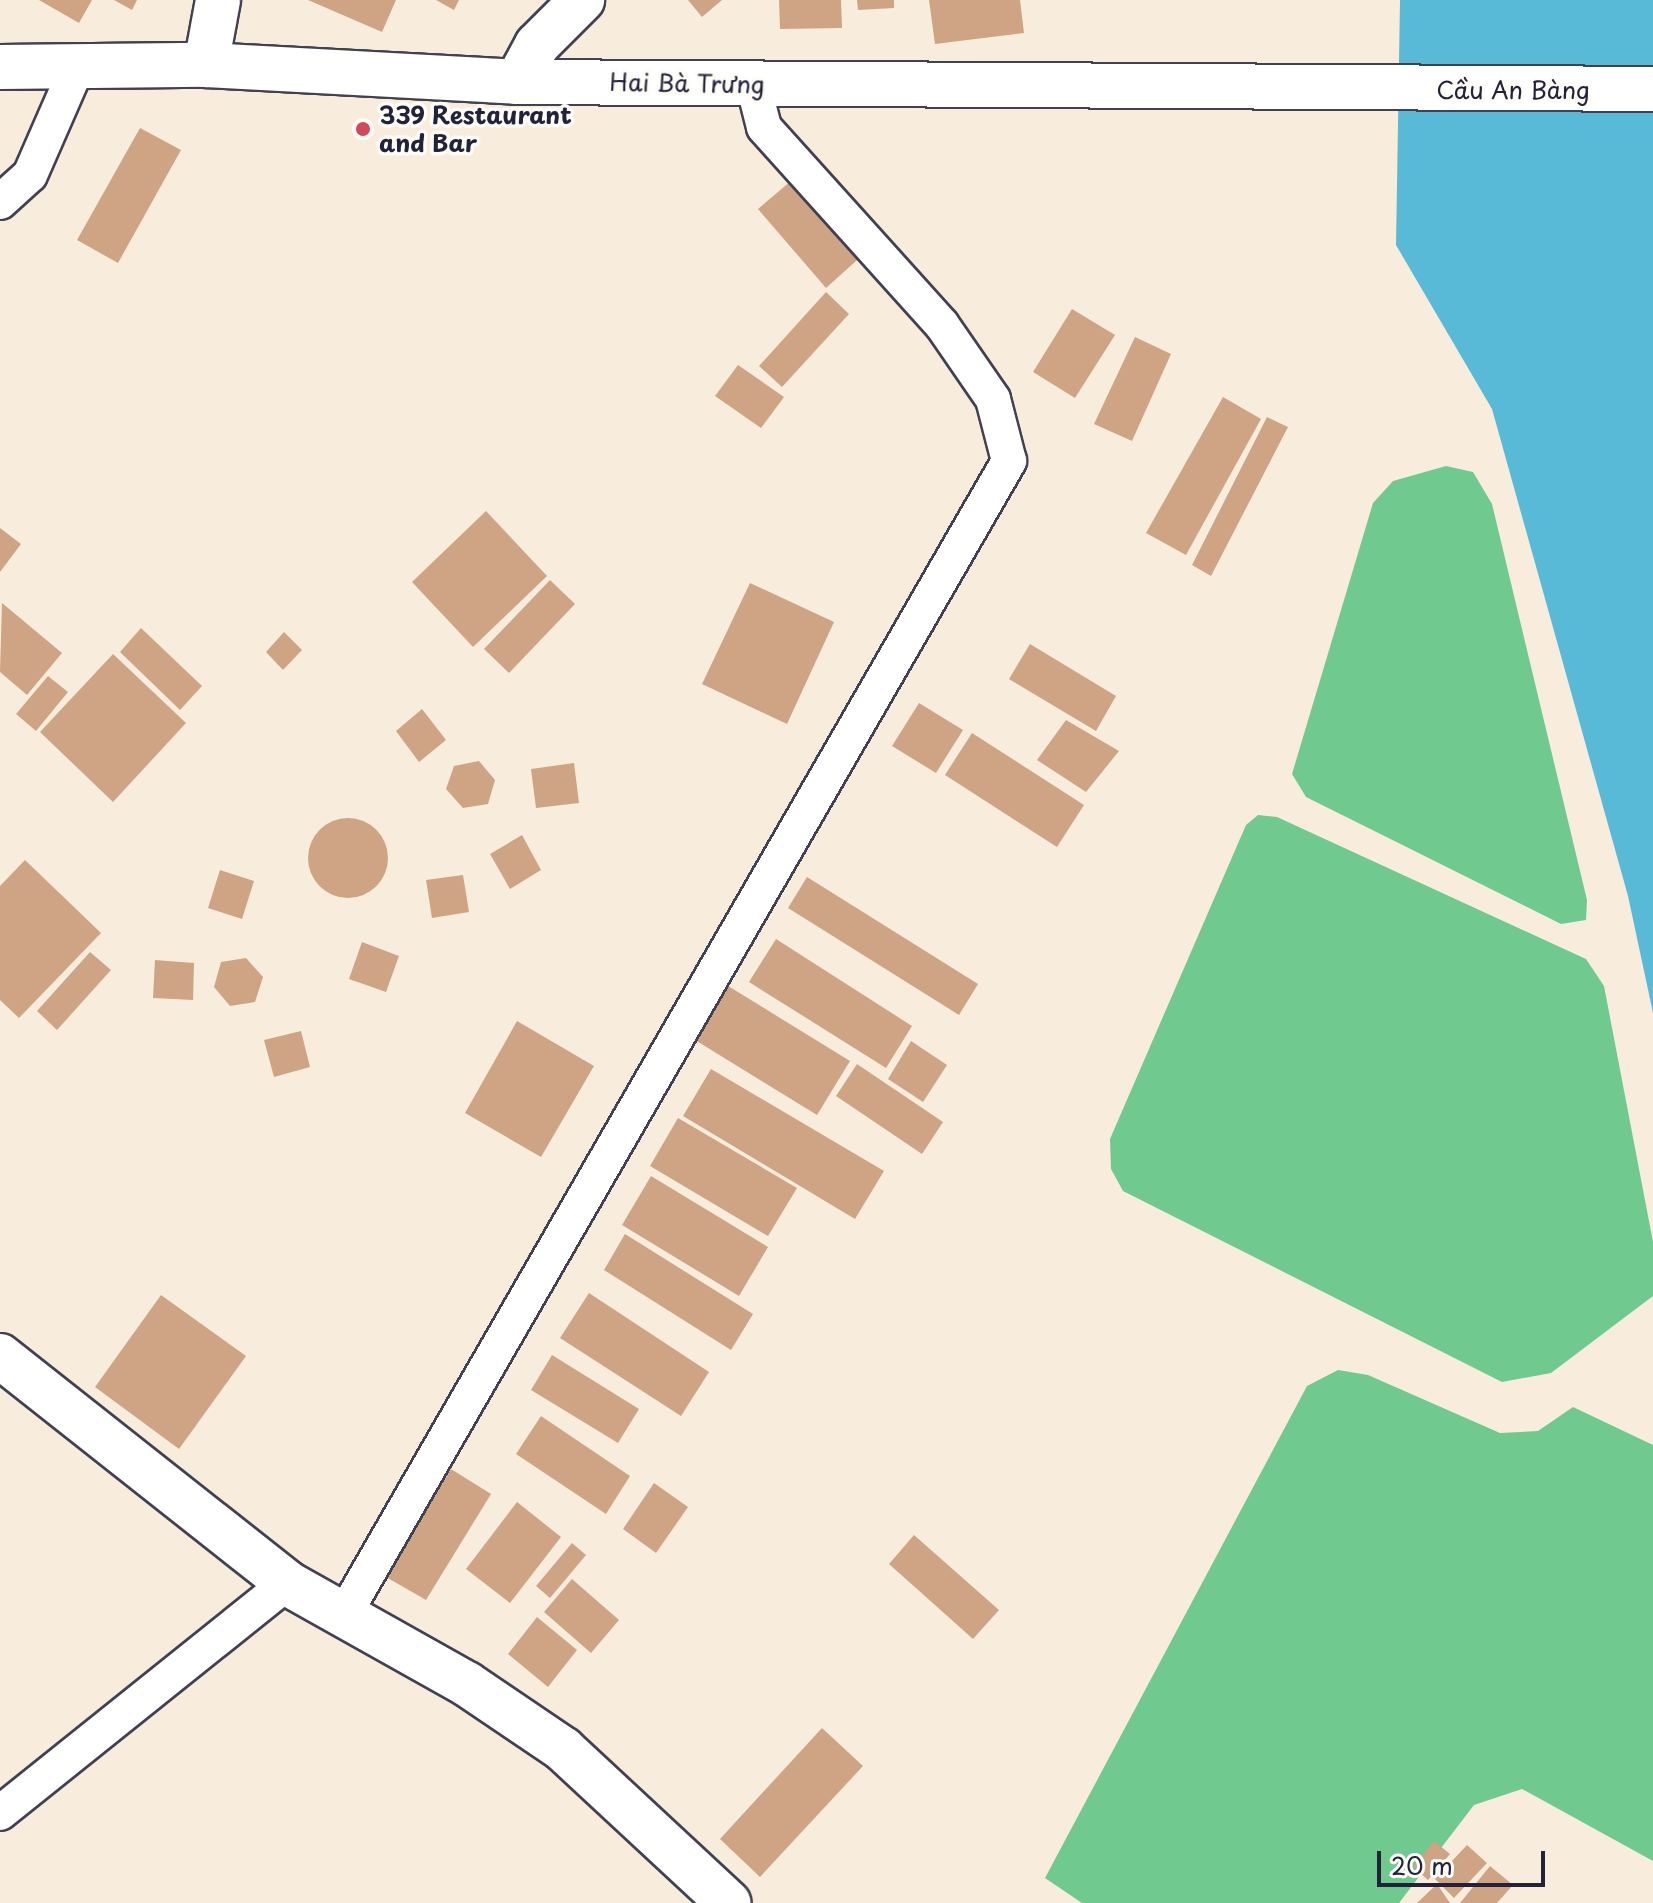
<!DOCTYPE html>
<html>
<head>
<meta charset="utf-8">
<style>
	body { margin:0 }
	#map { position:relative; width:1653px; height:1903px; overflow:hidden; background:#f8eddc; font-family:"Playpen Sans",sans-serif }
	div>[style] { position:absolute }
	.green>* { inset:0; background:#70c98f }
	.water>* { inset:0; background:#59bad7 }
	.building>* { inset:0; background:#cea484 }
	.round { border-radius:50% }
	.roads { filter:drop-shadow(2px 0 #424053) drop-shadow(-2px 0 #424053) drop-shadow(0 2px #424053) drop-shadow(0 -2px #424053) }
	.service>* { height:34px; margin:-17px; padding:0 17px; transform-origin:17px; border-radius:17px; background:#fff }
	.minor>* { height:44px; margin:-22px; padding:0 22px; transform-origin:22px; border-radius:22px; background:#fff }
	.tertiary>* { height:44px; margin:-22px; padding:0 22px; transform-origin:22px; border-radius:22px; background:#fff }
	.dots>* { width:22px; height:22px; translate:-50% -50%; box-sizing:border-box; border:4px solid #fdfcf7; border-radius:50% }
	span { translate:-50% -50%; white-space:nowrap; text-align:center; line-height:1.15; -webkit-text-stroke:7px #fdfcf7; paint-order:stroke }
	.street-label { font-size:24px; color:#22223b }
	.poi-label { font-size:24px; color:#22223b; font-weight:700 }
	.left { translate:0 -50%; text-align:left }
	.scale { position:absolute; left:1377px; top:1851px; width:168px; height:36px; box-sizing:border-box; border:4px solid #22223b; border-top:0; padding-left:10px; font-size:24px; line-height:28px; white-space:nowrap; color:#22223b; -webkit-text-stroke:6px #fdfcf7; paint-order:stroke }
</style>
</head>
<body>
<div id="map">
	<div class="green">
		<div style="clip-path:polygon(1446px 466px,1473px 472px,1492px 504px,1587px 900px,1586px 920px,1561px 924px,1306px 797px,1292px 774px,1373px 503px,1393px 481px)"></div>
		<div style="clip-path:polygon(1258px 815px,1277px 817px,1586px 959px,1604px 986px,1653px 1242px,1653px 1296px,1551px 1373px,1502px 1382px,1123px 1191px,1111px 1169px,1110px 1139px,1246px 825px)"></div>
		<div style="clip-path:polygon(1338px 1370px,1368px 1375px,1500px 1433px,1538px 1431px,1573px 1407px,1653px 1445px,1653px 1861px,1522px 1789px,1474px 1805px,1399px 1903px,1082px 1903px,1045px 1878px,1307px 1386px)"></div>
	</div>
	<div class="water">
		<div style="clip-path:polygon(1400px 0,1653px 0,1653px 1013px,1628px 896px,1492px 409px,1396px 245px)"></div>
	</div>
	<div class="building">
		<div style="clip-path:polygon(39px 0,92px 0,79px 23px)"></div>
		<div style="clip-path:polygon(114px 0,137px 0,132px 10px)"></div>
		<div style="clip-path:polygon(308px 0,396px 0,382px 32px)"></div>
		<div style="clip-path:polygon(436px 0,459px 0,454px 10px)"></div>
		<div style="clip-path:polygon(688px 0,722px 0,702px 17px)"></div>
		<div style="clip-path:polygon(779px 0,841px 0,842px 28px,780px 29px)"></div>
		<div style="clip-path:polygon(857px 0,894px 0,894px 8px,858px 10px)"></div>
		<div style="clip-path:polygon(929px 0,1020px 0,1024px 33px,935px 44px)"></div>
		<div style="clip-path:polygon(140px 128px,181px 150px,118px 263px,77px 240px)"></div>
		<div style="clip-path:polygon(798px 175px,865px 253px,826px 288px,758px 209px)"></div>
		<div style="clip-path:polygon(826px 292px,849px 314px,782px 387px,759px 366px)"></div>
		<div style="clip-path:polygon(1072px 309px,1115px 335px,1075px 398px,1033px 372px)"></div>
		<div style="clip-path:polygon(1135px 337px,1171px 354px,1132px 441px,1094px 424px)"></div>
		<div style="clip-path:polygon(738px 365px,784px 397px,761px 428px,715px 396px)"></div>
		<div style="clip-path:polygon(1223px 397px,1261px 419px,1186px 555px,1146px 533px)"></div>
		<div style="clip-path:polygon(1267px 417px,1288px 427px,1211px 576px,1192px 565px)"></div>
		<div style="clip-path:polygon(486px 511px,547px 576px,473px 647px,412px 582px)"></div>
		<div style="clip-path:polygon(0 528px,21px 544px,0 572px)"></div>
		<div style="clip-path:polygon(550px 580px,575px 604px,509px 673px,484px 649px)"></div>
		<div style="clip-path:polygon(750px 583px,834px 622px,787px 724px,702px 684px)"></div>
		<div style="clip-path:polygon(2px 603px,62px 653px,27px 695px,0 672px)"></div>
		<div style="clip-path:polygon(141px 628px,202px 686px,180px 710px,120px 652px)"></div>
		<div style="clip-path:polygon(284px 632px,302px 650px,283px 670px,266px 652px)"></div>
		<div style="clip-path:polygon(1030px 644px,1116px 696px,1096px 731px,1009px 679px)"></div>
		<div style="clip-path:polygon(113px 654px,186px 723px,113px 802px,40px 732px)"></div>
		<div style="clip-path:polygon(48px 676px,68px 692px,36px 731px,16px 714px)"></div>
		<div style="clip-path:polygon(919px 703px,963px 730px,936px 773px,892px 746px)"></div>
		<div style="clip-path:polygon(422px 709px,446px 740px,419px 762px,396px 731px)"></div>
		<div style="clip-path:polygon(1066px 720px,1119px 751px,1086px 792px,1037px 760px)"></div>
		<div style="clip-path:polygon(972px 733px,1084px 805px,1057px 847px,945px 775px)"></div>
		<div style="clip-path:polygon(479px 761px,495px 780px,488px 804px,463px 808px,446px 789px,454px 766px)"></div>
		<div style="clip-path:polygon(574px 763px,579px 803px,536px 808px,531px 769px)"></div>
		<div class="round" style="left:308px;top:818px;width:80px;height:80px"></div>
		<div style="clip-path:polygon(522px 835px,541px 870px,510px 889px,490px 854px)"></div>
		<div style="clip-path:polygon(25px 860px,101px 933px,19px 1018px,0 1000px,0 886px)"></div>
		<div style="clip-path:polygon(220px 870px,254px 881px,242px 919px,208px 908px)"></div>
		<div style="clip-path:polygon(463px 875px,469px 912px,432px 918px,426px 880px)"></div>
		<div style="clip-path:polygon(807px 877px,978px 984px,959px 1015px,788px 908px)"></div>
		<div style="clip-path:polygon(776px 939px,912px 1026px,886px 1068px,749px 982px)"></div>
		<div style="clip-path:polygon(362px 942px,399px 956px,386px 992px,349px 979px)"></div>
		<div style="clip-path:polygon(90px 952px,111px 970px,57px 1030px,37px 1011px)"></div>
		<div style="clip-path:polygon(246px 958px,263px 977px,255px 1002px,230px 1006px,214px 987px,221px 962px)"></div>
		<div style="clip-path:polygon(155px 960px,194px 963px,193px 1000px,153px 998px)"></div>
		<div style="clip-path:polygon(720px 981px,850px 1061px,817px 1115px,687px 1035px)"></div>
		<div style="clip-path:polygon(517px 1021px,594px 1066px,541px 1157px,465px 1113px)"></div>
		<div style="clip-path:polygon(301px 1031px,310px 1067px,274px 1077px,264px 1040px)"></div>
		<div style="clip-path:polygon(911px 1041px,947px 1065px,923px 1102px,888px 1079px)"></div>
		<div style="clip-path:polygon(857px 1064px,943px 1122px,922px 1154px,836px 1096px)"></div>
		<div style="clip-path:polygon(711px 1069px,884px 1171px,855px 1219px,683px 1116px)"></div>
		<div style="clip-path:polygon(678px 1118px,797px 1188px,768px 1236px,650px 1166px)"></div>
		<div style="clip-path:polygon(651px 1176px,768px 1247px,739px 1296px,622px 1225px)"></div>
		<div style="clip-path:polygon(625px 1234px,753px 1314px,731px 1350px,604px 1270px)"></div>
		<div style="clip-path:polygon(589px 1293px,709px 1372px,681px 1416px,560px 1338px)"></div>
		<div style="clip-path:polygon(161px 1295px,246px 1356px,179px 1449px,95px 1387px)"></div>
		<div style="clip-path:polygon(552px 1355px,639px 1409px,618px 1443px,531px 1390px)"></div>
		<div style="clip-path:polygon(541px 1416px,630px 1476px,606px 1514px,516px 1454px)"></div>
		<div style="clip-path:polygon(451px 1469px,491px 1494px,426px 1600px,386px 1577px)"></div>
		<div style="clip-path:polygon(654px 1483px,688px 1507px,656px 1553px,623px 1529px)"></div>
		<div style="clip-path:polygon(517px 1502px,561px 1537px,510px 1603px,466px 1569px)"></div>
		<div style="clip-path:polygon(914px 1535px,999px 1610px,973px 1639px,889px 1564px)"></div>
		<div style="clip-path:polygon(572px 1543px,586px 1555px,550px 1598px,536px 1586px)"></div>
		<div style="clip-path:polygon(572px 1579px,619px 1620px,591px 1653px,544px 1612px)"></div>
		<div style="clip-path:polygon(537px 1617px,577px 1650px,548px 1687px,508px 1654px)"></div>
		<div style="clip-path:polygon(822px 1728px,863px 1766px,760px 1877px,720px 1839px)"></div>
		<div style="clip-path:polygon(1434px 1841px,1450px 1854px,1428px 1880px,1413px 1867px)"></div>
		<div style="clip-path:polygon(1467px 1845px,1487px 1863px,1454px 1898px,1435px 1879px)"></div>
		<div style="clip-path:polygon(1490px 1866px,1513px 1885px,1497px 1903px,1460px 1903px)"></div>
		<div style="clip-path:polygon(1437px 1884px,1450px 1903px,1417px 1903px)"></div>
	</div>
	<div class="roads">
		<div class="service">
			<div style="left:0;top:202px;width:40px;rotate:-42deg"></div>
			<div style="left:30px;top:175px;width:120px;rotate:-66.4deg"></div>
			<div style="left:345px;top:1613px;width:1330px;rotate:-60.04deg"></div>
			<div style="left:1009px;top:461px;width:64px;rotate:-104.5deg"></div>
			<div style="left:993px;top:399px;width:90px;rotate:-124.6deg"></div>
			<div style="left:942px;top:325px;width:266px;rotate:-132deg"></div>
			<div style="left:764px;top:127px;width:44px;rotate:-104.3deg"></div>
			<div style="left:0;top:1813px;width:368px;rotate:-38.7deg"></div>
		</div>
		<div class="minor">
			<div style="left:206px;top:65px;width:66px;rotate:-79.5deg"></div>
			<div style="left:517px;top:82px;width:42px;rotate:-61.6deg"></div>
			<div style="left:537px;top:45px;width:64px;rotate:-45deg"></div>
			<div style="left:0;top:1356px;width:366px;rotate:38.3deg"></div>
			<div style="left:287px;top:1583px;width:206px;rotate:29.3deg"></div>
			<div style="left:467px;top:1684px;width:116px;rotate:34.1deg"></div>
			<div style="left:563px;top:1749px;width:226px;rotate:42.9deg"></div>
		</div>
		<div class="tertiary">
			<div style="left:0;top:67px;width:206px;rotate:-0.6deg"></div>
			<div style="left:206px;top:65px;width:311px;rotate:3.1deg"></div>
			<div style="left:517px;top:82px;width:1136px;rotate:0.35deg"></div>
		</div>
	</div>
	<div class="dots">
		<div style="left:363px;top:129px;background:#d1495b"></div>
	</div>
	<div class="street-label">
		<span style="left:687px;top:83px;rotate:1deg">Hai Bà Trưng</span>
		<span style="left:1513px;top:90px">Cầu An Bàng</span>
	</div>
	<div class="poi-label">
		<span class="left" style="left:379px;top:129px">339 Restaurant<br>and Bar</span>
	</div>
	<div class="scale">20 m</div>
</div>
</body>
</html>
